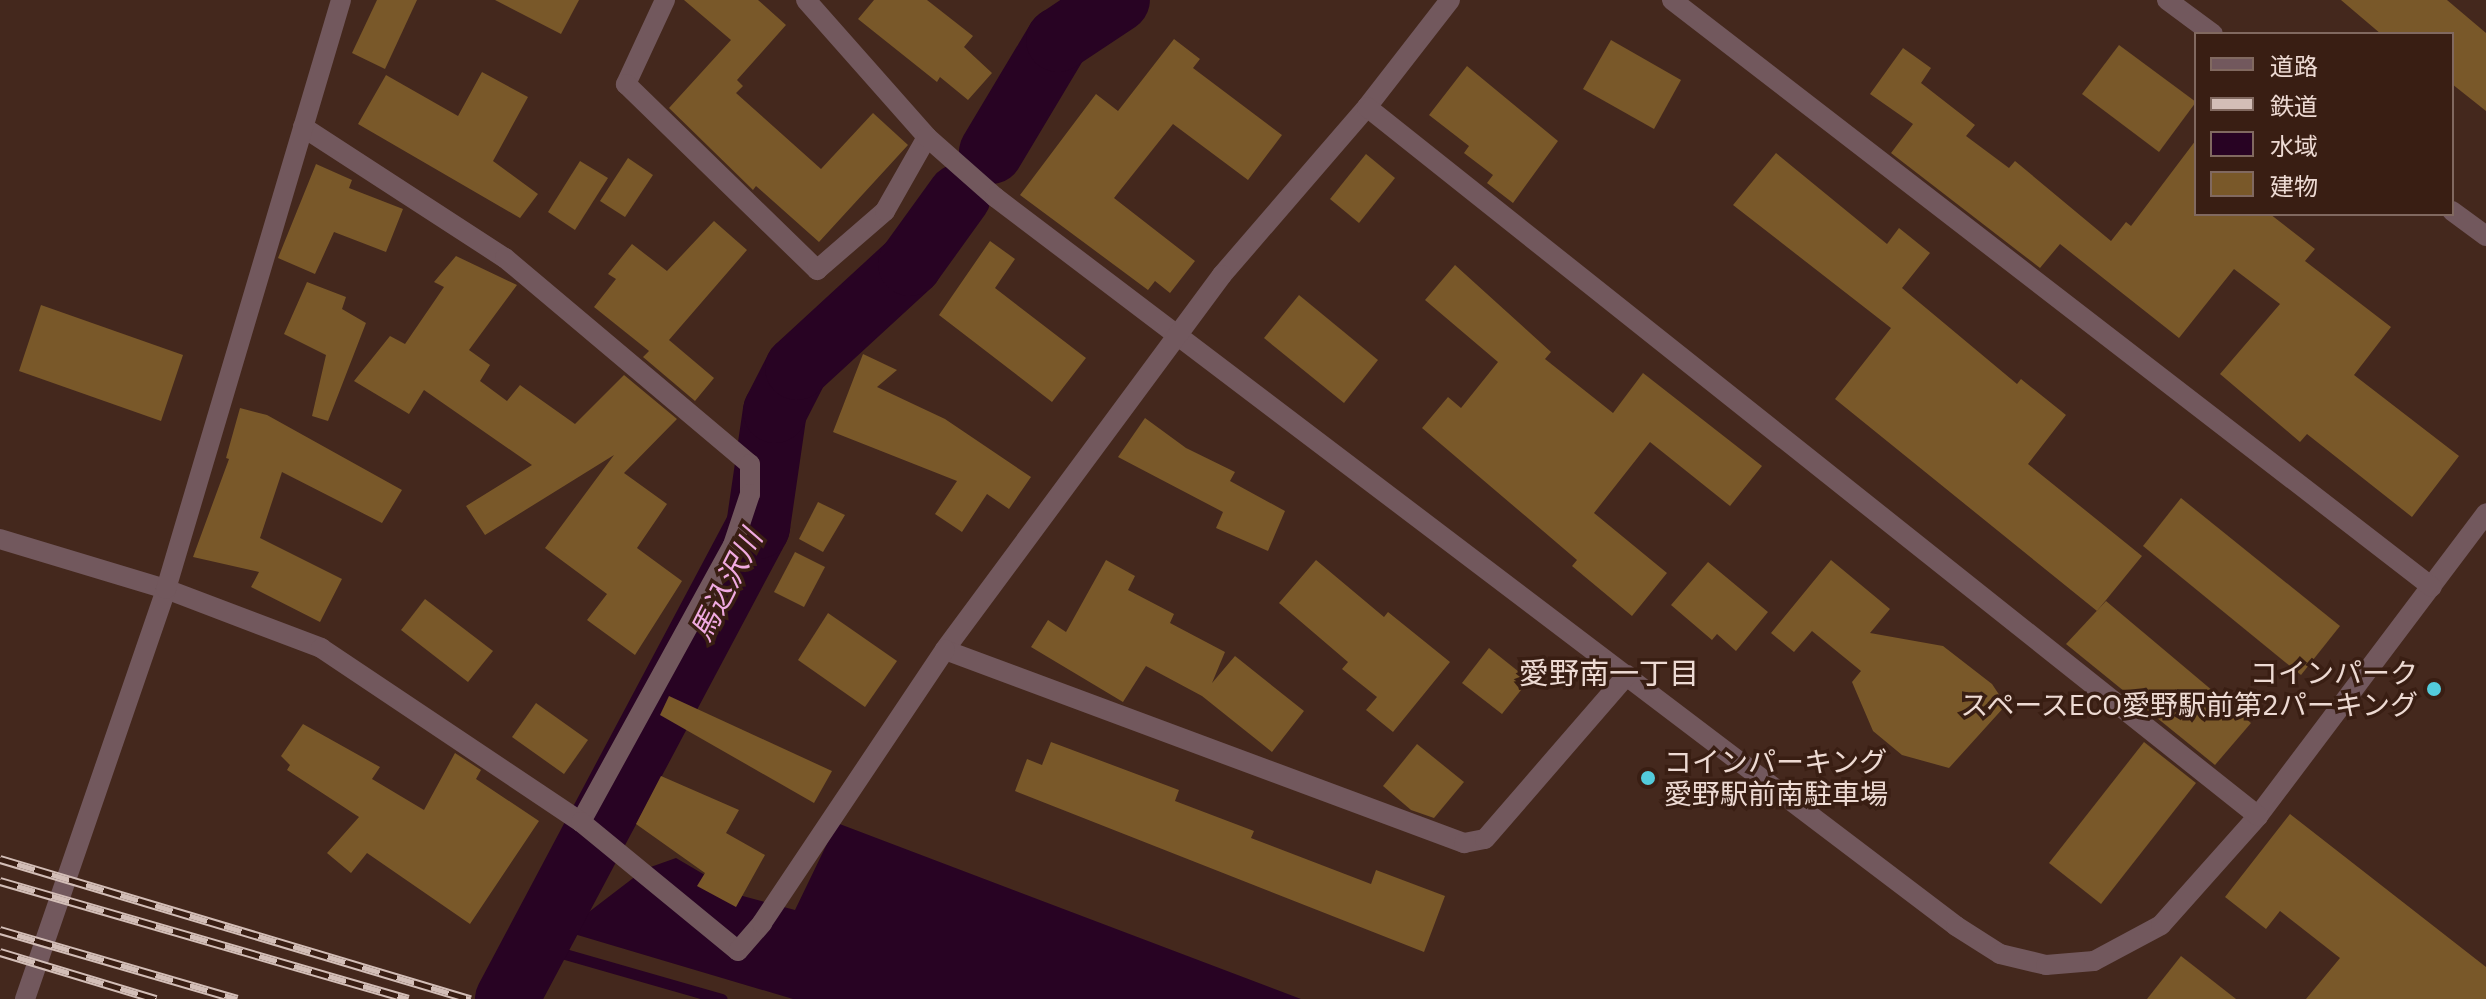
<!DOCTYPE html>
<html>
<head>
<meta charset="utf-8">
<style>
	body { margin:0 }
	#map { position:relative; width:2486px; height:999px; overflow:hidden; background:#44281d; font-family:"IBM Plex Sans","Noto Sans JP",sans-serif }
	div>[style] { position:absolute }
	.water>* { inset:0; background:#280323 }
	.stream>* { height:11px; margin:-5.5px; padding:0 5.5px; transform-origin:5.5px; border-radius:5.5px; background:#280323 }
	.river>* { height:64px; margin:-32px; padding:0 32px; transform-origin:32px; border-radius:32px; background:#280323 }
	.building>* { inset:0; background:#795829 }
	.minor>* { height:20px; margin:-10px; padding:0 10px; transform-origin:10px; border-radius:10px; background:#72585d }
	.rail>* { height:9px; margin-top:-4.5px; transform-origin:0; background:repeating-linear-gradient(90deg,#391e13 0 18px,#d3beb7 0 36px); box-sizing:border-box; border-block:2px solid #d3beb7 }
	.dots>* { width:22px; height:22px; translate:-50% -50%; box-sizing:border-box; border:4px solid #391e13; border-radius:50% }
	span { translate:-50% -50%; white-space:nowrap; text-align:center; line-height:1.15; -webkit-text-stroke:7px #391e13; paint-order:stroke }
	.poi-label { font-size:28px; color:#eddad3 }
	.right { translate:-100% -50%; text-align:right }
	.left { translate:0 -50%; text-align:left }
	.water-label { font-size:30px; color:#f0aae1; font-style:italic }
	.neighbourhood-label { font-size:30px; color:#eddad3 }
	.legend { position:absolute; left:2194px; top:32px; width:260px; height:184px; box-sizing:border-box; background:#391e13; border:2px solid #816960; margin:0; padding:10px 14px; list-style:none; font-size:24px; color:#eddad3 }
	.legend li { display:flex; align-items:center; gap:16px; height:40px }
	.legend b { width:40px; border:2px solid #816960 }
</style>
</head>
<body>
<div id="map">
	<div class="water">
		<div style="clip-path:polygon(837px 823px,1301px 999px,793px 999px,564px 931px,645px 869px,676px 858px,739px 895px,795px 910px)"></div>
	</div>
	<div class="stream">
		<div style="left:511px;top:985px;width:47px;rotate:-56.3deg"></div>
		<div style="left:537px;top:946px;width:192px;rotate:16deg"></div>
	</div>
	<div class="river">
		<div style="left:991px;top:152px;width:131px;rotate:-59.1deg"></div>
		<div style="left:1058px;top:40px;width:72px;rotate:-33.7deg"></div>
		<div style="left:507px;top:999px;width:535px;rotate:-62deg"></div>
		<div style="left:758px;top:527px;width:117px;rotate:-81.7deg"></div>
		<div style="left:775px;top:411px;width:48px;rotate:-62.9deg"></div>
		<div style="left:797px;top:368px;width:154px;rotate:-42.6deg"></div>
		<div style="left:910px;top:264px;width:84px;rotate:-54.2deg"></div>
	</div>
	<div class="building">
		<div style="clip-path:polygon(377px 0,417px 0,385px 69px,352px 53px)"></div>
		<div style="clip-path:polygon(495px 0,579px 0,561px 34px)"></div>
		<div style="clip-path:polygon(684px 0,758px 0,786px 25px,737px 80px,743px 86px,736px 93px,821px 169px,873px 113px,908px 145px,819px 242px,756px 186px,753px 190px,669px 108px,731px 40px)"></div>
		<div style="clip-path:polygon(874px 0,927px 0,973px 36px,964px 47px,992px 73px,968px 100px,940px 77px,937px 82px,858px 19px)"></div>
		<div style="clip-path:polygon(2341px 0,2447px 0,2486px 33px,2486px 111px,2452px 84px,2452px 34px,2381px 34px)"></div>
		<div style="clip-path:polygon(1174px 39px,1200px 59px,1193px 68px,1282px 135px,1248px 180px,1173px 124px,1114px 198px,1195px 261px,1170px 293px,1155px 281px,1148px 290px,1020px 195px,1096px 94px,1118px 111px)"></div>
		<div style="clip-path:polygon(1611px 40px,1681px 80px,1654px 129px,1583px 89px)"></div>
		<div style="clip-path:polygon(2119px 45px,2196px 102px,2159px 152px,2082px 94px)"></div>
		<div style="clip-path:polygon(1903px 48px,1931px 68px,1921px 83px,1975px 125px,1966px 136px,2009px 168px,2015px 161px,2111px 241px,2126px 222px,2131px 226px,2196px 140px,2196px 214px,2270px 214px,2315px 249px,2305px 261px,2391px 327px,2354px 375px,2459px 456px,2412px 517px,2307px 434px,2300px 442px,2220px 374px,2280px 304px,2234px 269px,2179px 338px,2060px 244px,2040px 268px,1891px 153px,1913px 124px,1870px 94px)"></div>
		<div style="clip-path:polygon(1467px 66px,1558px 141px,1513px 203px,1487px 183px,1493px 175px,1464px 153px,1469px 146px,1429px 115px)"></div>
		<div style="clip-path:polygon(482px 72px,528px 97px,493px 161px,538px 194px,520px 218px,358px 124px,386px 75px,458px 116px)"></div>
		<div style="clip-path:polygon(1776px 153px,1887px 244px,1899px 228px,1930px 253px,1902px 288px,2017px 384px,2021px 379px,2066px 415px,2028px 464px,2142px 556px,2097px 611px,1835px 399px,1891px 328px,1733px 205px)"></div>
		<div style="clip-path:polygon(1366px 154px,1395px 178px,1359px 223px,1330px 199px)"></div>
		<div style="clip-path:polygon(628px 158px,653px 175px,625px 217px,600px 201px)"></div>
		<div style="clip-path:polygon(580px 161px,608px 178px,575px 230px,548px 212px)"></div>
		<div style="clip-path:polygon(316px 164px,352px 180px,349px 188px,403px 209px,386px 252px,334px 232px,315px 274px,278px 258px)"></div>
		<div style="clip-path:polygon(714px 221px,747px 250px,669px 340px,714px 378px,695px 401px,643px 357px,649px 351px,594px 307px,616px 279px,608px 274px,632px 244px,667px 271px)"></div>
		<div style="clip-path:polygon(990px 241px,1015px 259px,995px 288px,1086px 358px,1052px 402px,939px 315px)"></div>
		<div style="clip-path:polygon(456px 256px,517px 285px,469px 350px,490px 365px,480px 381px,507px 401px,520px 385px,575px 424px,624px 375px,677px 419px,624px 473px,667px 504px,637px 548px,682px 581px,635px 655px,587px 620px,607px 594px,545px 548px,614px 455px,485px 535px,466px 506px,532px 465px,424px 390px,409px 414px,354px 381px,390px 336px,405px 344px,444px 287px,434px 282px)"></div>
		<div style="clip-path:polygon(1455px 265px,1551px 352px,1545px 359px,1613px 413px,1643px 373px,1762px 466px,1730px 506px,1650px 442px,1594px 513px,1667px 573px,1632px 616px,1572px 566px,1577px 560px,1422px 428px,1448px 397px,1461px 408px,1498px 362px,1425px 300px)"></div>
		<div style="clip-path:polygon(307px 282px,346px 297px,342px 309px,366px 323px,328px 421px,312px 416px,326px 355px,284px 334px)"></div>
		<div style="clip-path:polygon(1299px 295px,1378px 360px,1344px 403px,1264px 338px)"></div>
		<div style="clip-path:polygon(41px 305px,183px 355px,161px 421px,19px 371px)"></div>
		<div style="clip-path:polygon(863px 354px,897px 370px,877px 387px,945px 419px,1031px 477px,1009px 509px,987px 494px,962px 532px,935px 514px,957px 481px,833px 432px)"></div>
		<div style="clip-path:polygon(240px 408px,267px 415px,402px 490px,382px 523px,282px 472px,260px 538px,342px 579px,320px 622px,251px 587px,259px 572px,193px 557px,229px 459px,226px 458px)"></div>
		<div style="clip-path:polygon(1145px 418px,1186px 448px,1235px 472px,1230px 481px,1285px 511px,1268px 551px,1216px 528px,1223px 512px,1118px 457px)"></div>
		<div style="clip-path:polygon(2181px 498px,2340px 626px,2301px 675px,2143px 546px)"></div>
		<div style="clip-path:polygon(818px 502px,845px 515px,823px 552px,799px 539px)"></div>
		<div style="clip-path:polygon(795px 552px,825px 567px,804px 607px,774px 592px)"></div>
		<div style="clip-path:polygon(1106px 560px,1135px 576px,1128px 590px,1174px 614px,1170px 623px,1225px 652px,1212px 683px,1235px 656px,1304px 711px,1272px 752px,1202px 696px,1146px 666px,1123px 702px,1031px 647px,1048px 620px,1066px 632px)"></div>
		<div style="clip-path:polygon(1316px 560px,1384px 617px,1388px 612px,1450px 662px,1393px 732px,1366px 710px,1377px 697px,1342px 669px,1348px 662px,1279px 603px)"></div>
		<div style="clip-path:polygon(1831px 560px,1890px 609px,1870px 633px,1943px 646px,1992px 684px,2006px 705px,1949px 768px,1902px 755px,1873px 731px,1852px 682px,1861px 671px,1812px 631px,1794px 652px,1771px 633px)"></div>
		<div style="clip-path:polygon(1708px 562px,1768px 612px,1736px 651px,1717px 634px,1712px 640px,1671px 605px)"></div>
		<div style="clip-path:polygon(425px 599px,493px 651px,468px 682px,401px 630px)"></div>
		<div style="clip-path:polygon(2106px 601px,2251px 723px,2215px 765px,2066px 644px)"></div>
		<div style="clip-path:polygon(828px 613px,897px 661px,865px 707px,798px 660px)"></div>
		<div style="clip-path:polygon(1489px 648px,1529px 680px,1502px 714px,1462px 683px)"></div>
		<div style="clip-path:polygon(669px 696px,832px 771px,814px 803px,660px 715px)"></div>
		<div style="clip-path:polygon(536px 703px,588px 740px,564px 774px,512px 737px)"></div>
		<div style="clip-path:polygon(303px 724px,380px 767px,372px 779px,424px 810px,455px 753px,481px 770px,476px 779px,539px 821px,470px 924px,367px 853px,351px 873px,327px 853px,359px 817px,287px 770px,290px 765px,281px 756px)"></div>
		<div style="clip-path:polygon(1051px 742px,1179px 790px,1175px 801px,1254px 831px,1251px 838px,1371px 884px,1376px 870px,1445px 896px,1424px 952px,1015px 791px,1027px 759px,1042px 765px)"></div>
		<div style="clip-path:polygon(2144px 742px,2196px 783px,2101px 904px,2049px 863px)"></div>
		<div style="clip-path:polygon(1417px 744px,1464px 782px,1434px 818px,1411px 810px,1383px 786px)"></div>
		<div style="clip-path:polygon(661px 776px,739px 810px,726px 833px,765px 855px,736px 907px,697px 886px,705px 873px,636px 824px)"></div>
		<div style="clip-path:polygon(2290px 814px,2486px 967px,2486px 999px,2306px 999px,2340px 958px,2280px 911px,2266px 929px,2225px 897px)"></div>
		<div style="clip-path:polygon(2181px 956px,2236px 999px,2147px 999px)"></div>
	</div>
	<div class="minor">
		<div style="left:665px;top:0;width:93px;rotate:114.9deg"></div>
		<div style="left:626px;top:84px;width:267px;rotate:44.2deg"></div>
		<div style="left:817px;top:270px;width:90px;rotate:-40.9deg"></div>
		<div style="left:885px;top:211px;width:85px;rotate:-60.4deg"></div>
		<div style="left:806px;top:0;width:183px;rotate:48.5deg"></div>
		<div style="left:927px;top:137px;width:91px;rotate:41.4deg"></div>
		<div style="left:995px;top:197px;width:1206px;rotate:37.18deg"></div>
		<div style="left:1956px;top:926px;width:52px;rotate:32.5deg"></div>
		<div style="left:2000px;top:954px;width:47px;rotate:13.4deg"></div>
		<div style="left:2046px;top:965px;width:48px;rotate:-4.8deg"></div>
		<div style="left:2094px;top:961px;width:76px;rotate:-28.2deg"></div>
		<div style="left:2161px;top:925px;width:146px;rotate:-48.3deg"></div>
		<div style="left:2258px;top:816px;width:379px;rotate:-53deg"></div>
		<div style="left:1450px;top:0;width:135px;rotate:127.8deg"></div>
		<div style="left:1367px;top:107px;width:222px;rotate:130.8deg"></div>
		<div style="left:1222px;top:275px;width:466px;rotate:126.5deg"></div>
		<div style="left:945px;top:650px;width:554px;rotate:20.4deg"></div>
		<div style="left:1464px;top:843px;width:21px;rotate:-11deg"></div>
		<div style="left:1485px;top:839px;width:217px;rotate:-49.1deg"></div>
		<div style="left:1672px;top:0;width:960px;rotate:37.68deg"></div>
		<div style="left:2167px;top:0;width:57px;rotate:36.5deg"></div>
		<div style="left:1367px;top:107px;width:1139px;rotate:38.51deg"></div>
		<div style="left:303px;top:127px;width:241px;rotate:33deg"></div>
		<div style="left:505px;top:258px;width:320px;rotate:40.1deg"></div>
		<div style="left:750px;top:464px;width:30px;rotate:90deg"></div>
		<div style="left:750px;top:494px;width:54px;rotate:108.4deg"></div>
		<div style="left:733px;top:545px;width:316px;rotate:118.8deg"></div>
		<div style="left:2452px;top:211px;width:42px;rotate:36.3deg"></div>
		<div style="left:0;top:539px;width:173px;rotate:16.8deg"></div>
		<div style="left:166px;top:589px;width:166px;rotate:20.8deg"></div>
		<div style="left:321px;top:648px;width:313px;rotate:33.8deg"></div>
		<div style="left:581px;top:822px;width:203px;rotate:39.4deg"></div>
		<div style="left:738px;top:951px;width:37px;rotate:-49deg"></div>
		<div style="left:762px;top:923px;width:329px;rotate:-56.2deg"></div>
		<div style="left:25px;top:999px;width:434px;rotate:-71deg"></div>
		<div style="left:166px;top:589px;width:614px;rotate:-73.45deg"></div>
	</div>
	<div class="rail">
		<div style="left:0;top:859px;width:491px;rotate:16.6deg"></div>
		<div style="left:0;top:881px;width:425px;rotate:16.1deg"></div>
		<div style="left:0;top:930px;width:247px;rotate:16.2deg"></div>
		<div style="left:0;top:952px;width:163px;rotate:16.8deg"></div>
	</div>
	<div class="dots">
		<div style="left:2434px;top:689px;background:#53cbdb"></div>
		<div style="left:1648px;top:778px;background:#53cbdb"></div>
	</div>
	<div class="poi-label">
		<span class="right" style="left:2418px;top:689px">コインパーク<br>スペースECO愛野駅前第2パーキング</span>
		<span class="left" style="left:1664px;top:778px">コインパーキング<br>愛野駅前南駐車場</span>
	</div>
	<div class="water-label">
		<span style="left:726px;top:585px;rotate:-63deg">馬込沢川</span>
	</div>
	<div class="neighbourhood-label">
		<span style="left:1609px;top:673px">愛野南一丁目</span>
	</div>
	<ul class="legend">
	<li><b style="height:10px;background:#72585d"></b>道路</li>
	<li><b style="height:10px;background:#d3beb7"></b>鉄道</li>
	<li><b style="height:22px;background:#280323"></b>水域</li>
	<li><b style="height:22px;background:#795829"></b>建物</li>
	</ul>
</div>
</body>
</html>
